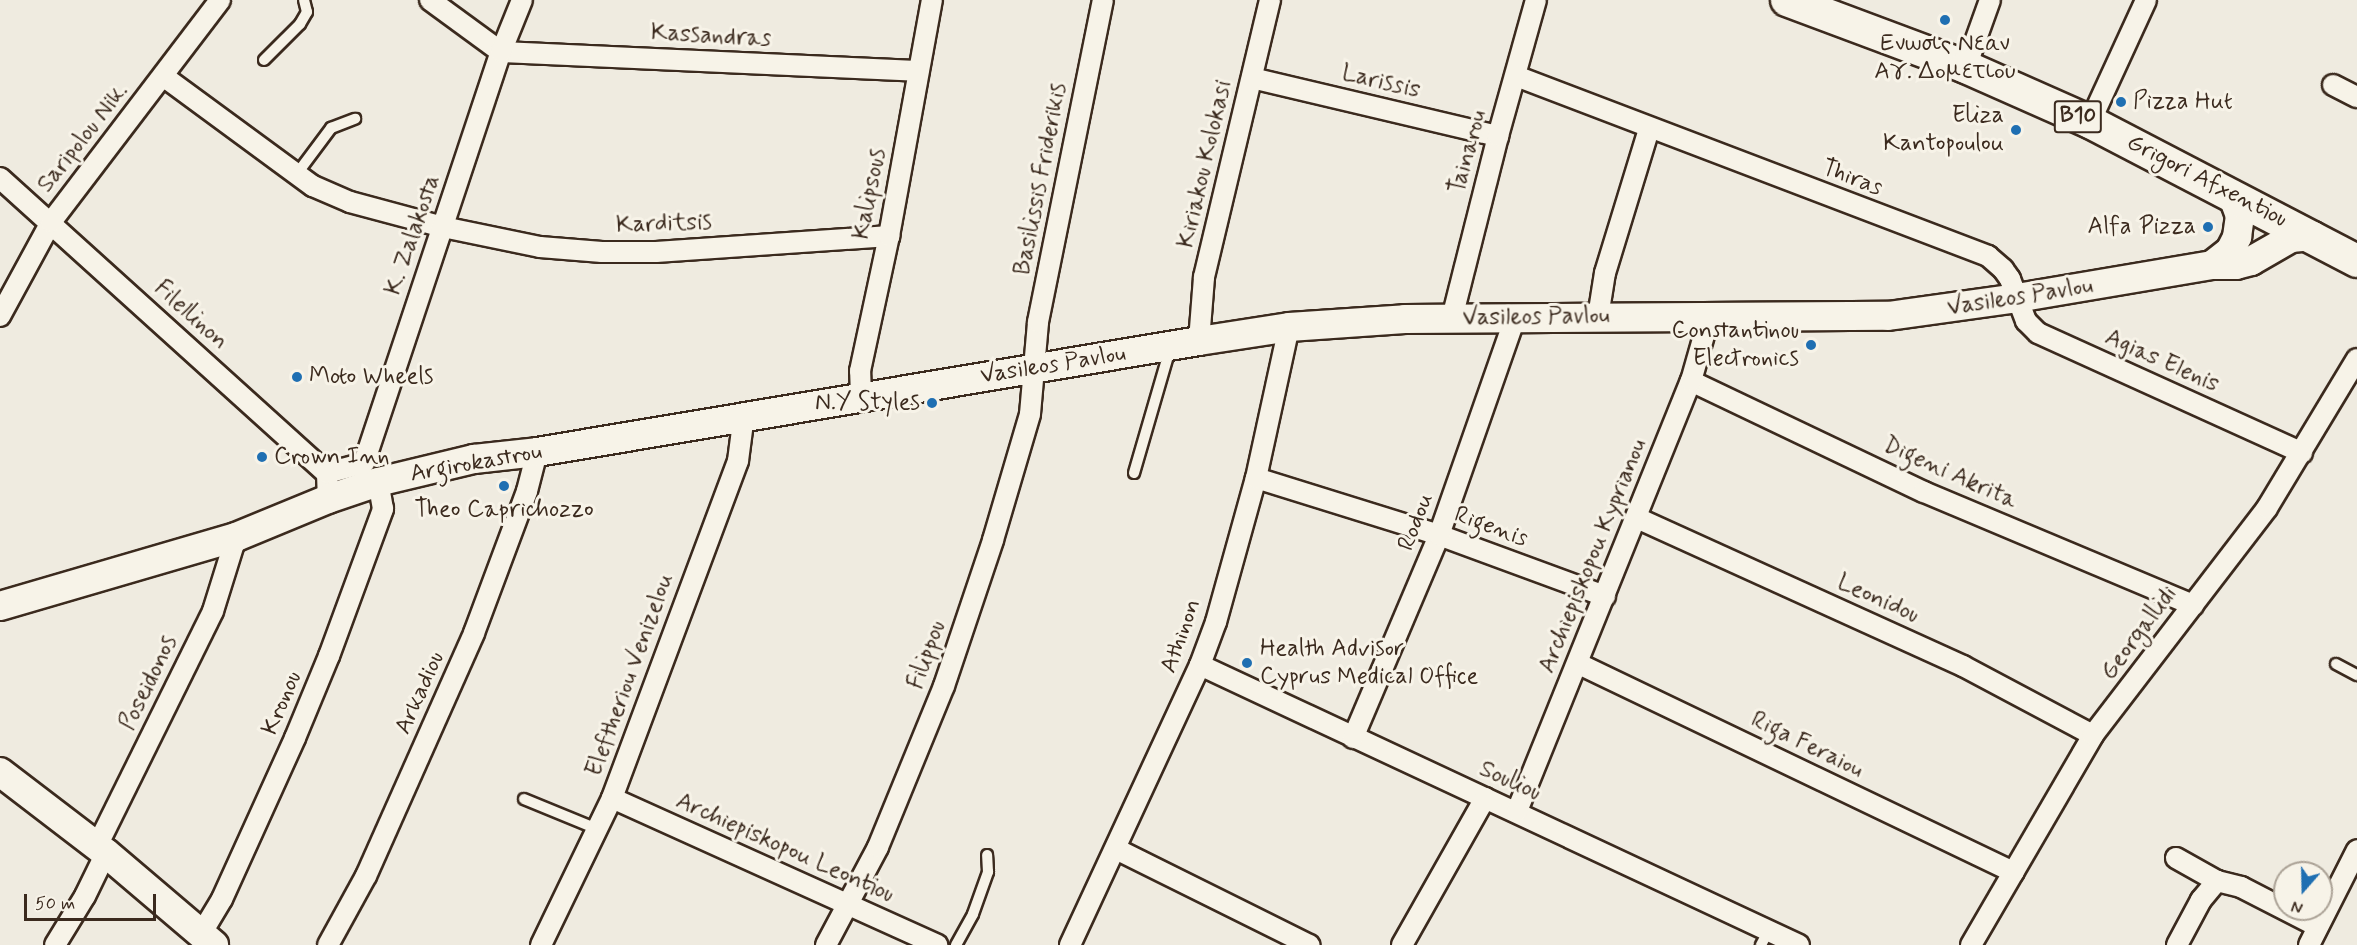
<!DOCTYPE html>
<html>
<head>
<meta charset="utf-8">
<style>
	body { margin:0 }
	#map { position:relative; width:2357px; height:945px; overflow:hidden; background:#efebe0; font-family:Mynerve,sans-serif }
	div>[style] { position:absolute }
	.roads { filter:drop-shadow(2px 0 #3b2a1e) drop-shadow(-2px 0 #3b2a1e) drop-shadow(0 2px #3b2a1e) drop-shadow(0 -2px #3b2a1e) }
	.lane>* { height:10px; margin:-5px; padding:0 5px; transform-origin:5px; border-radius:5px; background:#f7f3e8 }
	.street>* { height:20px; margin:-10px; padding:0 10px; transform-origin:10px; border-radius:10px; background:#f7f3e8 }
	.secondary>* { height:28px; margin:-14px; padding:0 14px; transform-origin:14px; border-radius:14px; background:#f7f3e8 }
	.primary>* { height:32px; margin:-16px; padding:0 16px; transform-origin:16px; border-radius:16px; background:#f7f3e8 }
	.dots>* { width:16px; height:16px; translate:-50% -50%; box-sizing:border-box; border:3px solid #f7f3e8; border-radius:50% }
	span { translate:-50% -50%; white-space:nowrap; text-align:center; line-height:1.15; -webkit-text-stroke:6px #f7f3e8; paint-order:stroke }
	.shield-label span { padding:2px 4px; background:#f7f3e8; border:2px solid; border-radius:4px; -webkit-text-stroke-width:0 }
	.shield-label { font-size:22px; color:#3b2a1e; font-weight:700 }
	.street-label { font-size:24px; color:#3b2a1e }
	.poi-label { font-size:24px; color:#3b2a1e }
	.left { translate:0 -50%; text-align:left }
	.right { translate:-100% -50%; text-align:right }
	.north { position:absolute; left:2273px; top:861px; width:60px; height:60px; box-sizing:border-box; background:#f7f3e8; border:2px solid #aca397; border-radius:50%; rotate:200deg; font-size:16px; font-weight:700; line-height:24px; text-align:center; color:#3b2a1e }
	.north::after { content:''; display:block; margin:auto; width:21px; height:27px; background:#1f6fb2; clip-path:polygon(50% 0,100% 100%,50% 72%,0 100%) }
	.scale { position:absolute; left:24px; top:894px; width:132px; height:27px; box-sizing:border-box; border:3px solid #3b2a1e; border-top:0; padding-left:8px; font-size:18px; line-height:21px; white-space:nowrap; color:#3b2a1e; -webkit-text-stroke:4px #f7f3e8; paint-order:stroke }
</style>
</head>
<body>
<div id="map">
	<div class="roads">
		<div class="lane">
			<div style="left:264px;top:60px;width:51px;rotate:-45deg"></div>
			<div style="left:300px;top:24px;width:14px;rotate:-60deg"></div>
			<div style="left:307px;top:12px;width:12px;rotate:-104deg"></div>
			<div style="left:296px;top:175px;width:59px;rotate:-53.3deg"></div>
			<div style="left:331px;top:128px;width:26px;rotate:-21deg"></div>
			<div style="left:1134px;top:473px;width:129px;rotate:-73.8deg"></div>
			<div style="left:2336px;top:664px;width:24px;rotate:28deg"></div>
			<div style="left:524px;top:799px;width:79px;rotate:22.3deg"></div>
			<div style="left:956px;top:945px;width:35px;rotate:-61deg"></div>
			<div style="left:973px;top:914px;width:45px;rotate:-70.3deg"></div>
			<div style="left:988px;top:872px;width:17px;rotate:-93deg"></div>
			<div style="left:1761px;top:945px;width:17px;rotate:-62deg"></div>
		</div>
		<div class="street">
			<div style="left:430px;top:0;width:88px;rotate:36.2deg"></div>
			<div style="left:501px;top:52px;width:417px;rotate:2.6deg"></div>
			<div style="left:1966px;top:67px;width:71px;rotate:-70.3deg"></div>
			<div style="left:163px;top:76px;width:186px;rotate:36.3deg"></div>
			<div style="left:313px;top:186px;width:40px;rotate:23.4deg"></div>
			<div style="left:350px;top:202px;width:96px;rotate:15deg"></div>
			<div style="left:443px;top:227px;width:99px;rotate:11.7deg"></div>
			<div style="left:540px;top:247px;width:62px;rotate:4.6deg"></div>
			<div style="left:602px;top:252px;width:54px"></div>
			<div style="left:656px;top:252px;width:234px;rotate:-3.9deg"></div>
			<div style="left:1516px;top:76px;width:505px;rotate:20.87deg"></div>
			<div style="left:1988px;top:256px;width:20px;rotate:41deg"></div>
			<div style="left:2003px;top:269px;width:12px;rotate:55deg"></div>
			<div style="left:2010px;top:279px;width:45px;rotate:69.1deg"></div>
			<div style="left:2026px;top:321px;width:17px;rotate:45deg"></div>
			<div style="left:2038px;top:333px;width:290px;rotate:24.4deg"></div>
			<div style="left:1252px;top:78px;width:253px;rotate:13.3deg"></div>
			<div style="left:2333px;top:85px;width:27px;rotate:27deg"></div>
			<div style="left:2090px;top:122px;width:134px;rotate:-65.3deg"></div>
			<div style="left:0;top:178px;width:440px;rotate:42.1deg"></div>
			<div style="left:327px;top:473px;width:26px;rotate:88deg"></div>
			<div style="left:0;top:316px;width:107px;rotate:-61.5deg"></div>
			<div style="left:51px;top:222px;width:279px;rotate:-52.7deg"></div>
			<div style="left:1598px;top:317px;width:45px;rotate:-81deg"></div>
			<div style="left:1605px;top:273px;width:151px;rotate:-73deg"></div>
			<div style="left:1452px;top:318px;width:188px;rotate:-75.8deg"></div>
			<div style="left:1498px;top:136px;width:141px;rotate:-74.4deg"></div>
			<div style="left:1199px;top:341px;width:64px;rotate:-85.5deg"></div>
			<div style="left:1204px;top:277px;width:285px;rotate:-76.6deg"></div>
			<div style="left:1691px;top:381px;width:258px;rotate:25.5deg"></div>
			<div style="left:1924px;top:492px;width:292px;rotate:22.8deg"></div>
			<div style="left:861px;top:396px;width:25px;rotate:-92deg"></div>
			<div style="left:860px;top:371px;width:138px;rotate:-77.9deg"></div>
			<div style="left:889px;top:236px;width:240px;rotate:-79.7deg"></div>
			<div style="left:364px;top:463px;width:433px;rotate:-71.6deg"></div>
			<div style="left:501px;top:52px;width:56px;rotate:-68deg"></div>
			<div style="left:327px;top:473px;width:38px;rotate:-15deg"></div>
			<div style="left:1256px;top:478px;width:192px;rotate:17.3deg"></div>
			<div style="left:1439px;top:535px;width:177px;rotate:20.2deg"></div>
			<div style="left:1637px;top:518px;width:358px;rotate:24.4deg"></div>
			<div style="left:1963px;top:666px;width:147px;rotate:28deg"></div>
			<div style="left:1579px;top:664px;width:482px;rotate:25.6deg"></div>
			<div style="left:1200px;top:665px;width:661px;rotate:25.05deg"></div>
			<div style="left:1353px;top:738px;width:220px;rotate:-67deg"></div>
			<div style="left:1439px;top:535px;width:230px;rotate:-70.7deg"></div>
			<div style="left:612px;top:798px;width:357px;rotate:24.3deg"></div>
			<div style="left:1517px;top:811px;width:464px;rotate:-68deg"></div>
			<div style="left:1691px;top:381px;width:66px;rotate:-74.1deg"></div>
			<div style="left:97px;top:846px;width:262px;rotate:-63.7deg"></div>
			<div style="left:213px;top:611px;width:77px;rotate:-72.7deg"></div>
			<div style="left:1116px;top:849px;width:216px;rotate:26.4deg"></div>
			<div style="left:2176px;top:858px;width:47px;rotate:29.3deg"></div>
			<div style="left:2217px;top:881px;width:25px;rotate:14deg"></div>
			<div style="left:2241px;top:887px;width:85px;rotate:27.2deg"></div>
			<div style="left:201px;top:934px;width:41px;rotate:-59deg"></div>
			<div style="left:222px;top:899px;width:177px;rotate:-65.6deg"></div>
			<div style="left:295px;top:738px;width:89px;rotate:-67.5deg"></div>
			<div style="left:329px;top:656px;width:157px;rotate:-69.8deg"></div>
			<div style="left:383px;top:509px;width:27px;rotate:-100deg"></div>
			<div style="left:55px;top:945px;width:57px;rotate:-58.5deg"></div>
			<div style="left:85px;top:896px;width:48px;rotate:-64deg"></div>
			<div style="left:328px;top:945px;width:79px;rotate:-61.2deg"></div>
			<div style="left:366px;top:876px;width:266px;rotate:-66deg"></div>
			<div style="left:474px;top:633px;width:152px;rotate:-69.5deg"></div>
			<div style="left:527px;top:491px;width:40px;rotate:-75.6deg"></div>
			<div style="left:541px;top:945px;width:163px;rotate:-64.2deg"></div>
			<div style="left:612px;top:798px;width:360px;rotate:-69.5deg"></div>
			<div style="left:738px;top:461px;width:46px;rotate:-82.6deg"></div>
			<div style="left:826px;top:945px;width:111px;rotate:-62deg"></div>
			<div style="left:878px;top:847px;width:174px;rotate:-67.7deg"></div>
			<div style="left:944px;top:686px;width:154px;rotate:-71.4deg"></div>
			<div style="left:993px;top:540px;width:131px;rotate:-73.6deg"></div>
			<div style="left:1030px;top:414px;width:92px;rotate:-85deg"></div>
			<div style="left:1038px;top:322px;width:328px;rotate:-78.6deg"></div>
			<div style="left:1070px;top:945px;width:309px;rotate:-65.1deg"></div>
			<div style="left:1200px;top:665px;width:46px;rotate:-69.6deg"></div>
			<div style="left:1216px;top:622px;width:149px;rotate:-74.5deg"></div>
			<div style="left:1256px;top:478px;width:155px;rotate:-77.7deg"></div>
			<div style="left:1402px;top:945px;width:169px;rotate:-60.5deg"></div>
			<div style="left:1971px;top:945px;width:243px;rotate:-59.8deg"></div>
			<div style="left:2093px;top:735px;width:286px;rotate:-52.5deg"></div>
			<div style="left:2267px;top:508px;width:174px;rotate:-58.9deg"></div>
			<div style="left:2177px;top:945px;width:51px;rotate:-61.9deg"></div>
			<div style="left:2201px;top:900px;width:25px;rotate:-50deg"></div>
			<div style="left:2309px;top:945px;width:106px;rotate:-63.2deg"></div>
		</div>
		<div class="secondary">
			<div style="left:2212px;top:265px;width:23px;rotate:-38deg"></div>
			<div style="left:2230px;top:251px;width:16px;rotate:-63deg"></div>
			<div style="left:2237px;top:237px;width:21px;rotate:-82deg"></div>
			<div style="left:2240px;top:216px;width:23px;rotate:-110deg"></div>
			<div style="left:0;top:606px;width:246px;rotate:-16.3deg"></div>
			<div style="left:236px;top:537px;width:100px;rotate:-22.4deg"></div>
			<div style="left:328px;top:499px;width:53px;rotate:-18.8deg"></div>
			<div style="left:378px;top:482px;width:99px;rotate:-13.5deg"></div>
			<div style="left:474px;top:459px;width:63px;rotate:-6.3deg"></div>
			<div style="left:537px;top:452px;width:671px;rotate:-9.52deg"></div>
			<div style="left:1199px;top:341px;width:91px;rotate:-8.8deg"></div>
			<div style="left:1289px;top:327px;width:116px;rotate:-3.9deg"></div>
			<div style="left:1405px;top:319px;width:483px;rotate:-0.4deg"></div>
			<div style="left:1888px;top:316px;width:130px;rotate:-7.9deg"></div>
			<div style="left:2017px;top:298px;width:198px;rotate:-9.6deg"></div>
			<div style="left:2212px;top:265px;width:24px"></div>
			<div style="left:2236px;top:265px;width:16px;rotate:-15deg"></div>
			<div style="left:2251px;top:261px;width:46px;rotate:-29.9deg"></div>
			<div style="left:2291px;top:238px;width:22px;rotate:-5deg"></div>
			<div style="left:0;top:772px;width:133px;rotate:37.4deg"></div>
			<div style="left:106px;top:853px;width:142px;rotate:40.4deg"></div>
		</div>
		<div class="primary">
			<div style="left:1787px;top:0;width:191px;rotate:20.5deg"></div>
			<div style="left:1966px;top:67px;width:136px;rotate:23.9deg"></div>
			<div style="left:2090px;top:122px;width:301px;rotate:27.5deg"></div>
		</div>
	</div>
	<div class="dots">
		<div style="left:1945px;top:20px;background:#1f6fb2"></div>
		<div style="left:2121px;top:102px;background:#1f6fb2"></div>
		<div style="left:2016px;top:130px;background:#1f6fb2"></div>
		<div style="left:2208px;top:227px;background:#1f6fb2"></div>
		<div style="left:1811px;top:345px;background:#1f6fb2"></div>
		<div style="left:297px;top:377px;background:#1f6fb2"></div>
		<div style="left:932px;top:403px;background:#1f6fb2"></div>
		<div style="left:262px;top:457px;background:#1f6fb2"></div>
		<div style="left:504px;top:486px;background:#1f6fb2"></div>
		<div style="left:1247px;top:663px;background:#1f6fb2"></div>
	</div>
	<div class="shield-label">
		<span style="left:2078px;top:117px">B10</span>
	</div>
	<div class="street-label">
		<span style="left:711px;top:36px;rotate:3deg">Kassandras</span>
		<span style="left:1381px;top:82px;rotate:13deg">Larissis</span>
		<span style="left:83px;top:138px;rotate:-52deg">Saripolou Nik.</span>
		<span style="left:1468px;top:152px;rotate:-75deg">Tainarou</span>
		<span style="left:1205px;top:164px;rotate:-77deg">Kiriakou Kolokasi</span>
		<span style="left:1852px;top:178px;rotate:21deg">Thiras</span>
		<span style="left:1041px;top:179px;rotate:-79deg">Basilissis Friderikis</span>
		<span style="left:2207px;top:181px;rotate:27deg">Grigori Afxentiou</span>
		<span style="left:870px;top:194px;rotate:-79deg">Kalipsous</span>
		<span style="left:664px;top:224px;rotate:-2deg">Karditsis</span>
		<span style="left:413px;top:235px;rotate:-71deg">K. Zalakosta</span>
		<span style="left:2020px;top:297px;rotate:-9deg">Vasileos Pavlou</span>
		<span style="left:191px;top:315px;rotate:42deg">Filellinon</span>
		<span style="left:1536px;top:317px;rotate:-1deg">Vasileos Pavlou</span>
		<span style="left:2162px;top:361px;rotate:24deg">Agias Elenis</span>
		<span style="left:1053px;top:365px;rotate:-9deg">Vasileos Pavlou</span>
		<span style="left:476px;top:463px;rotate:-10deg">Argirokastrou</span>
		<span style="left:1950px;top:473px;rotate:24deg">Digeni Akrita</span>
		<span style="left:1416px;top:522px;rotate:-69deg">Rodou</span>
		<span style="left:1491px;top:527px;rotate:20deg">Rigenis</span>
		<span style="left:1593px;top:556px;rotate:-68deg">Archiepiskopou Kyprianou</span>
		<span style="left:1878px;top:599px;rotate:24deg">Leonidou</span>
		<span style="left:2139px;top:633px;rotate:-53deg">Georgallidi</span>
		<span style="left:1181px;top:636px;rotate:-70deg">Athinon</span>
		<span style="left:927px;top:655px;rotate:-71deg">Filippou</span>
		<span style="left:630px;top:675px;rotate:-70deg">Eleftheriou Venizelou</span>
		<span style="left:149px;top:683px;rotate:-64deg">Poseidonos</span>
		<span style="left:420px;top:693px;rotate:-66deg">Arkadiou</span>
		<span style="left:282px;top:703px;rotate:-67deg">Kronou</span>
		<span style="left:1807px;top:745px;rotate:26deg">Riga Feraiou</span>
		<span style="left:1510px;top:781px;rotate:24deg">Souliou</span>
		<span style="left:785px;top:848px;rotate:24deg">Archiepiskopou Leontiou</span>
	</div>
	<div class="poi-label">
		<span style="left:1945px;top:58px">Ενωσις Νεαν<br>Αγ. Δομετιου</span>
		<span class="left" style="left:2133px;top:102px">Pizza Hut</span>
		<span class="right" style="left:2004px;top:130px">Eliza<br>Kantopoulou</span>
		<span class="right" style="left:2196px;top:227px">Alfa Pizza</span>
		<span class="right" style="left:1799px;top:345px">Constantinou<br>Electronics</span>
		<span class="left" style="left:309px;top:377px">Moto Wheels</span>
		<span class="right" style="left:920px;top:403px">N.Y Styles</span>
		<span class="left" style="left:274px;top:457px">Crown Inn</span>
		<span style="left:504px;top:510px">Theo Caprichozzo</span>
		<span class="left" style="left:1260px;top:663px">Health Advisor<br>Cyprus Medical Office</span>
	</div>
	<div class="north">N</div>
	<div class="scale">50 m</div>
</div>
</body>
</html>
